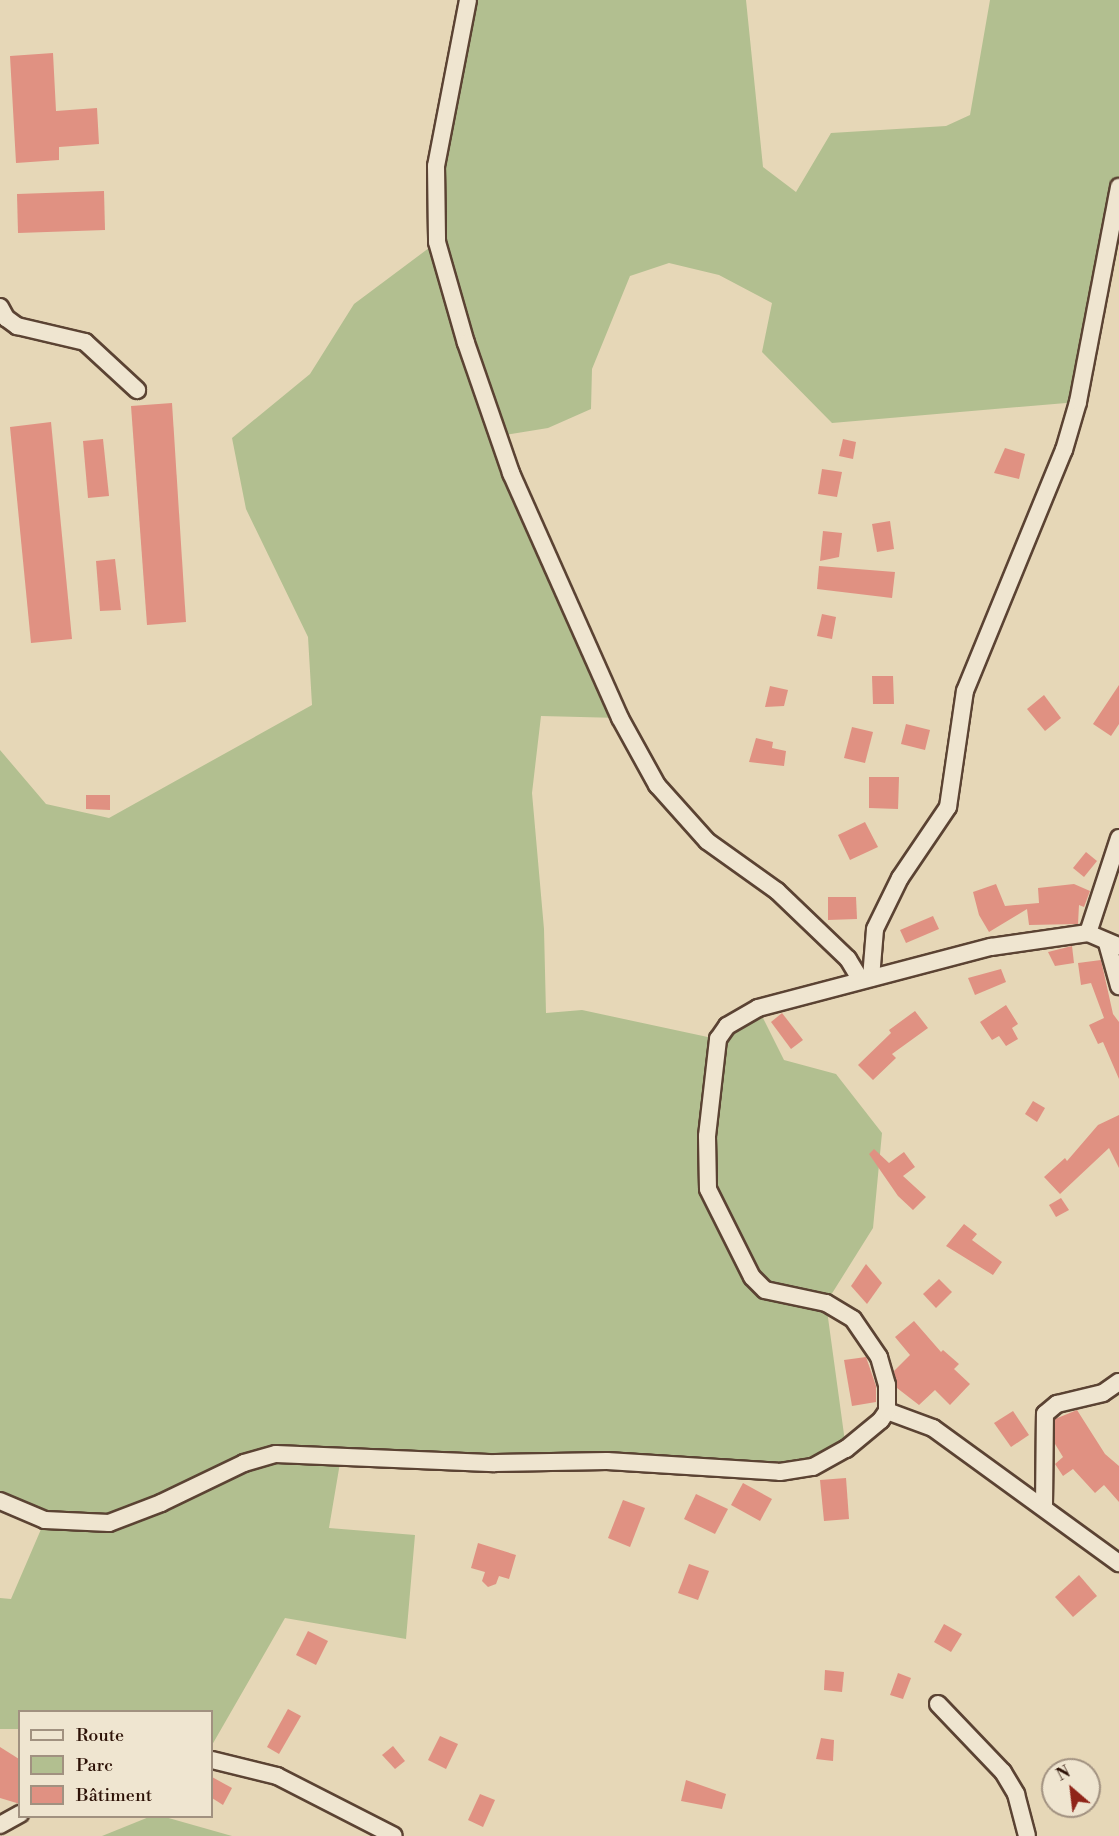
<!DOCTYPE html>
<html>
<head>
<meta charset="utf-8">
<style>
	body { margin:0 }
	#map { position:relative; width:1119px; height:1836px; overflow:hidden; background:#e6d7b7; font-family:"Libre Bodoni",serif }
	div>[style] { position:absolute }
	.green>* { inset:0; background:#b2bf90 }
	.building>* { inset:0; background:#e09182 }
	.roads { filter:drop-shadow(2px 0 #5b4333) drop-shadow(-2px 0 #5b4333) drop-shadow(0 2px #5b4333) drop-shadow(0 -2px #5b4333) }
	.street>* { height:16px; margin:-8px; padding:0 8px; transform-origin:8px; border-radius:8px; background:#efe5d0 }
	span { translate:-50% -50%; white-space:nowrap; text-align:center; line-height:1.15; -webkit-text-stroke:4.5px #efe5d0; paint-order:stroke }
	.legend { position:absolute; left:18px; top:1710px; width:195px; height:108px; box-sizing:border-box; background:#efe5d0; border:2px solid #a19180; margin:0; padding:8px 10px; list-style:none; font-size:18px; color:#2d1207 }
	.legend li { display:flex; align-items:center; gap:12px; height:30px }
	.legend b { width:30px; border:2px solid #a19180 }
	.north { position:absolute; left:1041px; top:1758px; width:60px; height:60px; box-sizing:border-box; background:#efe5d0; border:2px solid #a19180; border-radius:50%; rotate:332deg; font-size:16px; font-weight:700; line-height:24px; text-align:center; color:#2d1207 }
	.north::after { content:''; display:block; margin:auto; width:21px; height:27px; background:#8f2418; clip-path:polygon(50% 0,100% 100%,50% 72%,0 100%) }
</style>
</head>
<body>
<div id="map">
	<div class="green">
		<div style="clip-path:polygon(468px 0,746px 0,763px 167px,796px 192px,831px 133px,946px 126px,970px 115px,990px 0,1119px 0,1119px 187px,1078px 402px,832px 423px,762px 352px,772px 303px,719px 275px,669px 263px,630px 276px,592px 369px,591px 409px,548px 428px,499px 436px,620px 718px,541px 716px,532px 793px,544px 929px,546px 1013px,582px 1010px,717px 1039px,758px 1008px,784px 1060px,836px 1074px,882px 1133px,873px 1228px,826px 1303px,846px 1449px,813px 1467px,341px 1457px,329px 1528px,415px 1535px,406px 1639px,285px 1618px,212px 1745px,212px 1712px,20px 1712px,19px 1729px,0 1729px,0 1598px,11px 1599px,45px 1520px,0 1501px,0 750px,46px 804px,109px 818px,312px 705px,308px 637px,246px 509px,232px 438px,310px 374px,354px 304px,437px 242px,436px 166px)"></div>
		<div style="clip-path:polygon(149px 1817px,165px 1817px,232px 1836px,102px 1836px)"></div>
	</div>
	<div class="building">
		<div style="clip-path:polygon(53px 53px,56px 111px,97px 108px,99px 144px,59px 147px,59px 160px,16px 163px,10px 56px)"></div>
		<div style="clip-path:polygon(104px 191px,105px 230px,18px 233px,17px 194px)"></div>
		<div style="clip-path:polygon(172px 403px,186px 622px,147px 625px,131px 406px)"></div>
		<div style="clip-path:polygon(51px 422px,72px 639px,31px 643px,10px 427px)"></div>
		<div style="clip-path:polygon(103px 439px,109px 496px,88px 498px,83px 441px)"></div>
		<div style="clip-path:polygon(843px 439px,856px 442px,853px 459px,839px 456px)"></div>
		<div style="clip-path:polygon(1005px 448px,1025px 454px,1019px 479px,994px 473px)"></div>
		<div style="clip-path:polygon(822px 469px,842px 472px,837px 497px,818px 494px)"></div>
		<div style="clip-path:polygon(890px 521px,894px 549px,877px 552px,872px 524px)"></div>
		<div style="clip-path:polygon(823px 531px,842px 533px,839px 557px,820px 561px)"></div>
		<div style="clip-path:polygon(115px 559px,121px 610px,100px 611px,96px 561px)"></div>
		<div style="clip-path:polygon(819px 566px,895px 572px,892px 598px,817px 589px)"></div>
		<div style="clip-path:polygon(822px 614px,836px 617px,832px 639px,817px 636px)"></div>
		<div style="clip-path:polygon(872px 676px,893px 676px,894px 704px,873px 704px)"></div>
		<div style="clip-path:polygon(1119px 685px,1119px 724px,1111px 736px,1093px 724px)"></div>
		<div style="clip-path:polygon(770px 686px,788px 690px,784px 706px,765px 707px)"></div>
		<div style="clip-path:polygon(1044px 695px,1061px 718px,1045px 731px,1027px 709px)"></div>
		<div style="clip-path:polygon(906px 724px,930px 730px,925px 750px,901px 744px)"></div>
		<div style="clip-path:polygon(852px 727px,873px 732px,865px 763px,844px 758px)"></div>
		<div style="clip-path:polygon(756px 738px,773px 742px,772px 748px,786px 751px,784px 766px,749px 762px)"></div>
		<div style="clip-path:polygon(869px 777px,899px 777px,898px 809px,869px 808px)"></div>
		<div style="clip-path:polygon(86px 795px,110px 795px,110px 810px,86px 809px)"></div>
		<div style="clip-path:polygon(865px 822px,878px 847px,850px 860px,838px 835px)"></div>
		<div style="clip-path:polygon(1086px 852px,1097px 861px,1084px 877px,1073px 868px)"></div>
		<div style="clip-path:polygon(996px 884px,1005px 906px,1039px 903px,1038px 888px,1074px 884px,1090px 891px,1084px 907px,1079px 905px,1078px 924px,1029px 925px,1027px 909px,989px 932px,979px 915px,973px 892px)"></div>
		<div style="clip-path:polygon(828px 897px,856px 897px,857px 919px,828px 920px)"></div>
		<div style="clip-path:polygon(933px 916px,939px 929px,906px 943px,900px 930px)"></div>
		<div style="clip-path:polygon(1072px 946px,1074px 963px,1055px 966px,1048px 952px)"></div>
		<div style="clip-path:polygon(1101px 960px,1113px 1014px,1119px 1022px,1119px 1079px,1103px 1042px,1098px 1044px,1089px 1025px,1104px 1018px,1091px 983px,1081px 985px,1078px 963px)"></div>
		<div style="clip-path:polygon(1001px 969px,1006px 982px,975px 995px,968px 978px)"></div>
		<div style="clip-path:polygon(1006px 1005px,1018px 1024px,1012px 1028px,1018px 1039px,1006px 1046px,999px 1036px,992px 1040px,980px 1022px)"></div>
		<div style="clip-path:polygon(915px 1011px,928px 1028px,892px 1054px,896px 1058px,873px 1080px,858px 1065px,891px 1033px,889px 1030px)"></div>
		<div style="clip-path:polygon(782px 1013px,803px 1040px,791px 1049px,771px 1022px)"></div>
		<div style="clip-path:polygon(1033px 1101px,1045px 1108px,1037px 1122px,1025px 1114px)"></div>
		<div style="clip-path:polygon(1119px 1115px,1119px 1168px,1109px 1148px,1060px 1194px,1044px 1177px,1065px 1158px,1067px 1161px,1098px 1125px)"></div>
		<div style="clip-path:polygon(874px 1149px,889px 1163px,904px 1152px,915px 1167px,903px 1176px,926px 1197px,913px 1210px,898px 1196px,869px 1154px)"></div>
		<div style="clip-path:polygon(1061px 1198px,1069px 1210px,1056px 1217px,1049px 1205px)"></div>
		<div style="clip-path:polygon(964px 1224px,977px 1234px,972px 1240px,1002px 1262px,993px 1275px,946px 1246px)"></div>
		<div style="clip-path:polygon(866px 1264px,882px 1283px,867px 1304px,851px 1286px)"></div>
		<div style="clip-path:polygon(939px 1279px,952px 1292px,936px 1308px,923px 1294px)"></div>
		<div style="clip-path:polygon(914px 1321px,941px 1352px,943px 1350px,959px 1364px,954px 1369px,970px 1384px,950px 1405px,935px 1390px,919px 1405px,897px 1388px,894px 1371px,910px 1355px,895px 1337px)"></div>
		<div style="clip-path:polygon(866px 1357px,876px 1386px,876px 1402px,852px 1406px,844px 1360px)"></div>
		<div style="clip-path:polygon(1077px 1410px,1105px 1454px,1119px 1466px,1119px 1502px,1104px 1485px,1095px 1493px,1073px 1469px,1063px 1476px,1055px 1464px,1063px 1457px,1055px 1444px,1055px 1419px)"></div>
		<div style="clip-path:polygon(1013px 1411px,1029px 1435px,1011px 1447px,994px 1423px)"></div>
		<div style="clip-path:polygon(846px 1478px,849px 1519px,824px 1521px,820px 1480px)"></div>
		<div style="clip-path:polygon(743px 1483px,772px 1499px,760px 1521px,731px 1505px)"></div>
		<div style="clip-path:polygon(696px 1494px,728px 1509px,715px 1534px,684px 1519px)"></div>
		<div style="clip-path:polygon(623px 1500px,645px 1508px,630px 1547px,608px 1538px)"></div>
		<div style="clip-path:polygon(478px 1543px,516px 1555px,509px 1579px,499px 1576px,496px 1584px,488px 1587px,482px 1581px,485px 1572px,471px 1568px)"></div>
		<div style="clip-path:polygon(689px 1564px,709px 1571px,698px 1600px,678px 1593px)"></div>
		<div style="clip-path:polygon(1079px 1575px,1097px 1596px,1073px 1617px,1055px 1597px)"></div>
		<div style="clip-path:polygon(944px 1624px,962px 1634px,951px 1652px,934px 1642px)"></div>
		<div style="clip-path:polygon(308px 1631px,328px 1641px,316px 1665px,296px 1655px)"></div>
		<div style="clip-path:polygon(825px 1670px,844px 1672px,842px 1692px,824px 1690px)"></div>
		<div style="clip-path:polygon(898px 1673px,911px 1678px,903px 1699px,890px 1695px)"></div>
		<div style="clip-path:polygon(288px 1709px,301px 1716px,279px 1754px,267px 1747px)"></div>
		<div style="clip-path:polygon(440px 1736px,458px 1744px,446px 1769px,428px 1760px)"></div>
		<div style="clip-path:polygon(821px 1738px,834px 1740px,833px 1761px,816px 1759px)"></div>
		<div style="clip-path:polygon(393px 1746px,405px 1761px,395px 1769px,382px 1755px)"></div>
		<div style="clip-path:polygon(0 1747px,19px 1759px,20px 1804px,0 1798px)"></div>
		<div style="clip-path:polygon(212px 1777px,232px 1788px,223px 1805px,212px 1798px)"></div>
		<div style="clip-path:polygon(686px 1780px,726px 1794px,722px 1809px,681px 1801px)"></div>
		<div style="clip-path:polygon(480px 1794px,495px 1800px,483px 1827px,468px 1820px)"></div>
	</div>
	<div class="roads">
		<div class="street">
			<div style="left:468px;top:0;width:169px;rotate:100.9deg"></div>
			<div style="left:436px;top:166px;width:76px;rotate:89.2deg"></div>
			<div style="left:437px;top:242px;width:105px;rotate:74deg"></div>
			<div style="left:466px;top:343px;width:138px;rotate:70.9deg"></div>
			<div style="left:511px;top:473px;width:268px;rotate:66deg"></div>
			<div style="left:620px;top:718px;width:77px;rotate:61.1deg"></div>
			<div style="left:657px;top:785px;width:75px;rotate:48.2deg"></div>
			<div style="left:707px;top:841px;width:86px;rotate:35.5deg"></div>
			<div style="left:777px;top:891px;width:98px;rotate:43.8deg"></div>
			<div style="left:848px;top:959px;width:23px;rotate:59deg"></div>
			<div style="left:0;top:307px;width:13px;rotate:61deg"></div>
			<div style="left:6px;top:318px;width:14px;rotate:36deg"></div>
			<div style="left:17px;top:326px;width:70px;rotate:13.2deg"></div>
			<div style="left:85px;top:342px;width:71px;rotate:42.7deg"></div>
			<div style="left:1088px;top:933px;width:100px;rotate:-71.9deg"></div>
			<div style="left:1107px;top:943px;width:45px;rotate:74.4deg"></div>
			<div style="left:871px;top:978px;width:49px;rotate:-85.3deg"></div>
			<div style="left:875px;top:929px;width:57px;rotate:-63.9deg"></div>
			<div style="left:900px;top:878px;width:86px;rotate:-55.9deg"></div>
			<div style="left:948px;top:807px;width:117px;rotate:-81.7deg"></div>
			<div style="left:965px;top:691px;width:261px;rotate:-67.7deg"></div>
			<div style="left:1064px;top:450px;width:50px;rotate:-73.7deg"></div>
			<div style="left:1078px;top:402px;width:219px;rotate:-79.2deg"></div>
			<div style="left:887px;top:1411px;width:49px;rotate:20.3deg"></div>
			<div style="left:933px;top:1428px;width:230px;rotate:36deg"></div>
			<div style="left:0;top:1501px;width:49px;rotate:22.9deg"></div>
			<div style="left:45px;top:1520px;width:64px;rotate:2.7deg"></div>
			<div style="left:109px;top:1523px;width:56px;rotate:-21deg"></div>
			<div style="left:161px;top:1503px;width:92px;rotate:-25.7deg"></div>
			<div style="left:244px;top:1463px;width:33px;rotate:-16deg"></div>
			<div style="left:276px;top:1454px;width:219px;rotate:2.4deg"></div>
			<div style="left:495px;top:1463px;width:112px;rotate:-1deg"></div>
			<div style="left:607px;top:1461px;width:173px;rotate:3.6deg"></div>
			<div style="left:780px;top:1472px;width:33px;rotate:-9deg"></div>
			<div style="left:813px;top:1467px;width:38px;rotate:-29deg"></div>
			<div style="left:846px;top:1449px;width:45px;rotate:-39.6deg"></div>
			<div style="left:881px;top:1420px;width:11px;rotate:-56deg"></div>
			<div style="left:887px;top:1411px;width:26px;rotate:-90deg"></div>
			<div style="left:887px;top:1385px;width:29px;rotate:-106deg"></div>
			<div style="left:879px;top:1357px;width:46px;rotate:-124.4deg"></div>
			<div style="left:853px;top:1319px;width:31px;rotate:-149deg"></div>
			<div style="left:826px;top:1303px;width:62px;rotate:-168deg"></div>
			<div style="left:765px;top:1290px;width:18px;rotate:-135deg"></div>
			<div style="left:752px;top:1277px;width:98px;rotate:-116.6deg"></div>
			<div style="left:708px;top:1189px;width:53px;rotate:-91.1deg"></div>
			<div style="left:707px;top:1136px;width:98px;rotate:-83.5deg"></div>
			<div style="left:718px;top:1039px;width:16px;rotate:-55deg"></div>
			<div style="left:727px;top:1026px;width:36px;rotate:-30deg"></div>
			<div style="left:758px;top:1008px;width:241px;rotate:-14.7deg"></div>
			<div style="left:991px;top:947px;width:98px;rotate:-8.2deg"></div>
			<div style="left:1088px;top:933px;width:34px;rotate:23deg"></div>
			<div style="left:1044px;top:1506px;width:92px;rotate:-89.4deg"></div>
			<div style="left:1045px;top:1414px;width:16px;rotate:-40deg"></div>
			<div style="left:1057px;top:1404px;width:47px;rotate:-13.4deg"></div>
			<div style="left:1103px;top:1393px;width:19px;rotate:-35deg"></div>
			<div style="left:938px;top:1704px;width:94px;rotate:46.3deg"></div>
			<div style="left:1003px;top:1772px;width:26px;rotate:59deg"></div>
			<div style="left:1016px;top:1794px;width:43px;rotate:75.3deg"></div>
			<div style="left:212px;top:1760px;width:67px;rotate:13.8deg"></div>
			<div style="left:277px;top:1776px;width:131px;rotate:27.1deg"></div>
			<div style="left:0;top:1825px;width:23px;rotate:-29deg"></div>
		</div>
	</div>
	<ul class="legend">
	<li><b style="height:8px;background:#efe5d0"></b>Route</li>
	<li><b style="height:16px;background:#b2bf90"></b>Parc</li>
	<li><b style="height:16px;background:#e09182"></b>Bâtiment</li>
	</ul>
	<div class="north">N</div>
</div>
</body>
</html>
